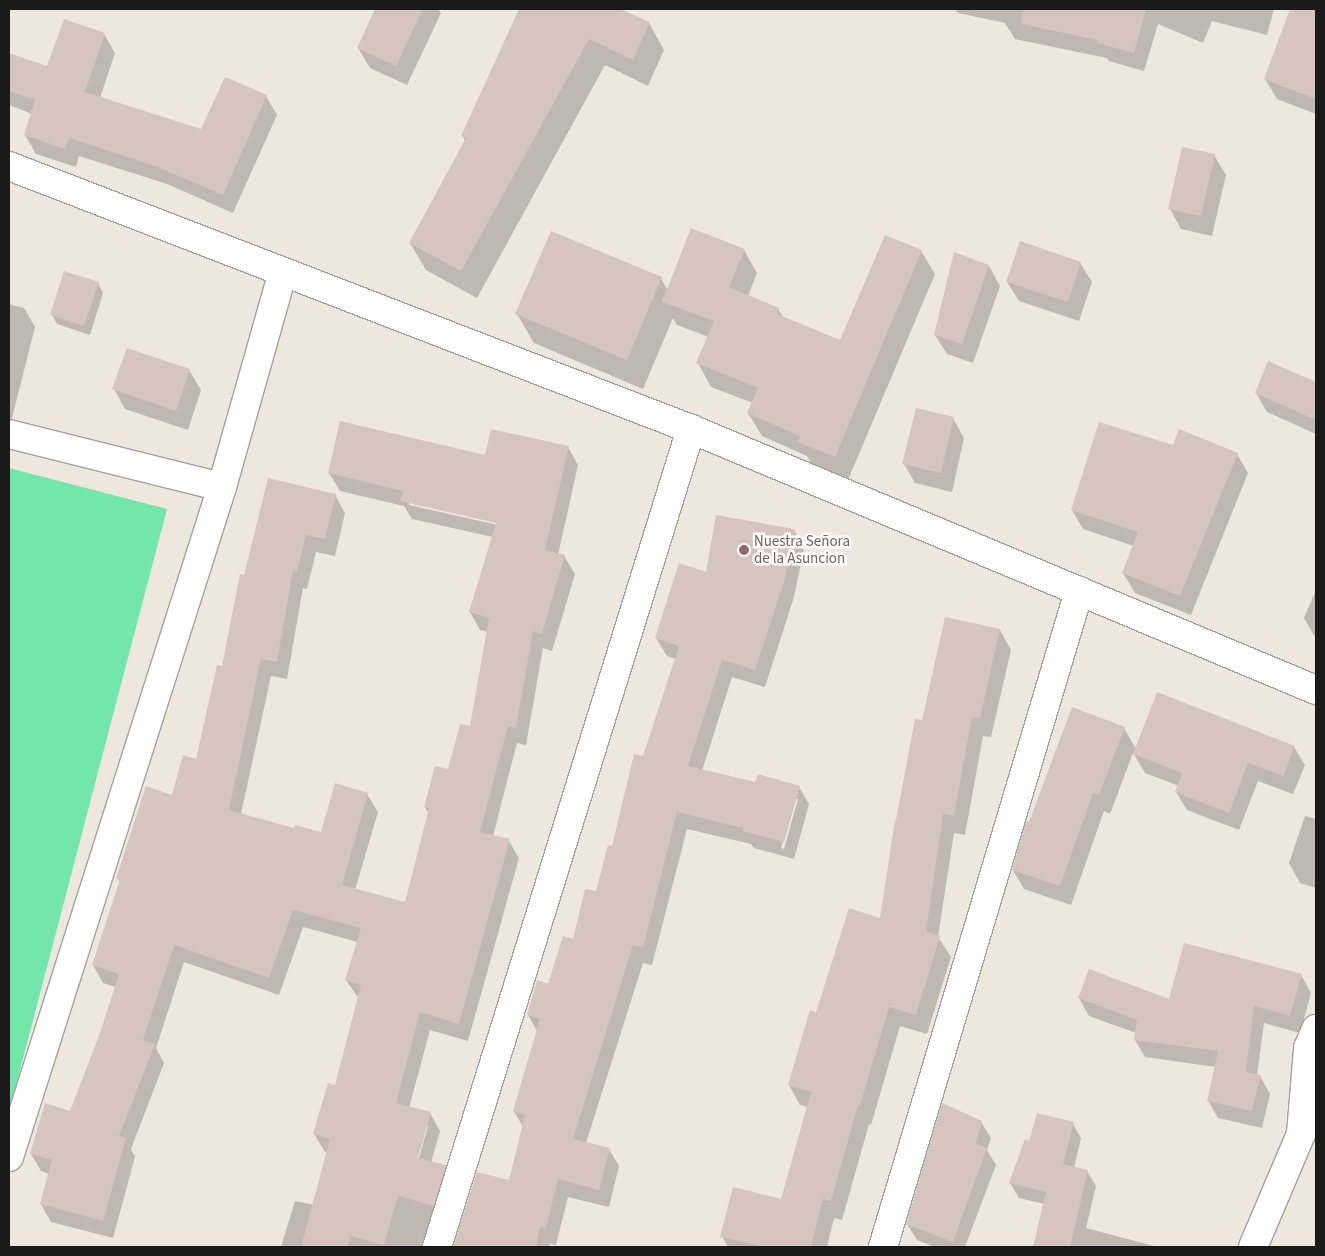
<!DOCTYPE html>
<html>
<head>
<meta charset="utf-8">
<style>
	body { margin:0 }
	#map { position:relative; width:1325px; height:1256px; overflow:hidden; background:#eee7de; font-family:"Source Sans 3",sans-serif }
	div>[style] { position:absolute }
	.pitch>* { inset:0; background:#73e6ab }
	.shadow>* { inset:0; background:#0003 }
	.building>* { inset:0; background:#d5c5be }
	.roads { filter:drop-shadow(1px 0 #a1a1a1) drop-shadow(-1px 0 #a1a1a1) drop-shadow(0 1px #a1a1a1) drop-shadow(0 -1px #a1a1a1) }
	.street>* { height:28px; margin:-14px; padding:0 14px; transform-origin:14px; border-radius:14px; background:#fff }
	.dots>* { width:14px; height:14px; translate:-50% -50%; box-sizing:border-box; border:2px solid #fff; border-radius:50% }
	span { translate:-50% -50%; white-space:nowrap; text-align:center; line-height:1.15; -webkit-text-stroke:5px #fff; paint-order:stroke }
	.education-label { font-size:15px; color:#785e54 }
	.left { translate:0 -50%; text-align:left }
	.frame { position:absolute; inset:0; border:10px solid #1a1a1a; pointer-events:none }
</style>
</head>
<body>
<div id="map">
	<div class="pitch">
		<div style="clip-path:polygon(9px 468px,167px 509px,9px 1112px)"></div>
	</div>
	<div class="shadow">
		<div style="clip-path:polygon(377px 9px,438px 9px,441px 13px,407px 85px,370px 68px,358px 48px)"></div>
		<div style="clip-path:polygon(521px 9px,617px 9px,649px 23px,664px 50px,648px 86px,605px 65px,477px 298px,426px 270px,410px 243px,465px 141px,463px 136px)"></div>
		<div style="clip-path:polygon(955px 9px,1274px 9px,1267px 35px,1212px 21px,1203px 43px,1158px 24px,1144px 71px,1109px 61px,1107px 58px,1015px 39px,1005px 23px,958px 13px)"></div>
		<div style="clip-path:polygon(1292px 9px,1316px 10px,1316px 114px,1277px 99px,1265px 79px)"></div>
		<div style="clip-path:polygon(104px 34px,115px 53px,100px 98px,202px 131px,266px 96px,277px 115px,233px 213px,167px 184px,79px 156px,76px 167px,36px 154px,25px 135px,32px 114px,9px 105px,10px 54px,48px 68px)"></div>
		<div style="clip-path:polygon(1214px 155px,1226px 175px,1212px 236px,1181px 229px,1170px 209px)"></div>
		<div style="clip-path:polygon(744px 250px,757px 273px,748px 296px,778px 309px,784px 318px,841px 342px,921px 251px,935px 274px,848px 480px,812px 465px,807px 456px,762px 436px,748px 413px,753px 403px,711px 387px,698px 363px,709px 337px,677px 325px,673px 318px,643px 389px,534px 343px,517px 314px,661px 278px,668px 291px)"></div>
		<div style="clip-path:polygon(1080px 263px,1092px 282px,1079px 321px,1019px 301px,1007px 282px)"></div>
		<div style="clip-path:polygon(989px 266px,1000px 286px,973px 363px,947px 354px,935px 335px)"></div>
		<div style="clip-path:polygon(98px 283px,103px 293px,90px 335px,57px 324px,52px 315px)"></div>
		<div style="clip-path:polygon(9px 304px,24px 308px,35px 327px,9px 430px)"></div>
		<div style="clip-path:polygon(1269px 363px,1316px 383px,1316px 434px,1267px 412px,1256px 393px)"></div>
		<div style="clip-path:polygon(189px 370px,201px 390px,188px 430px,125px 409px,114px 389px)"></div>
		<div style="clip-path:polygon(953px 418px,964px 438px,952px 492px,915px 483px,904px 464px)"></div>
		<div style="clip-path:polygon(evenodd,568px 447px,578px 465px,558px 555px,564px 556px,575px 574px,552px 651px,543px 648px,526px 745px,517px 743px,493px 836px,509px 841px,519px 858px,468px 1041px,430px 1030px,409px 1108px,430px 1113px,440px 1131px,431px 1163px,445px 1166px,455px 1184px,436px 1247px,281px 1247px,295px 1201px,314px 1205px,328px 1152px,325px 1152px,314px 1134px,336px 1087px,359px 999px,346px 980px,358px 942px,303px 927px,279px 995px,184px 962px,156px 1048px,164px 1063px,131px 1149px,135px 1157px,113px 1238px,51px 1222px,41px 1204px,49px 1174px,41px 1171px,31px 1154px,70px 1112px,101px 1033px,116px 987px,103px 983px,93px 965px,120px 882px,118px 878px,197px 760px,223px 667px,245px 577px,335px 495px,345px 513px,335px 556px,316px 552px,307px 589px,303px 588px,287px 679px,271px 676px,241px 814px,295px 829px,321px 834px,367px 794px,378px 812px,355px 890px,405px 904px,429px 814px,425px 807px,449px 771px,471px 728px,488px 632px,480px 630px,470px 612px,493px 537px,412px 519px,404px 506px,340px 491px,329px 473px,568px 447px,409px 502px,503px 523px,502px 526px,409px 505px,409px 502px,568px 447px,426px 1126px,428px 1126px,417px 1165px,415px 1164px,426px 1126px)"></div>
		<div style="clip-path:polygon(1174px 447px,1237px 454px,1248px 473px,1191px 615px,1135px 593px,1123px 573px,1134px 546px,1083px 529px,1072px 510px)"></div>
		<div style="clip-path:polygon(evenodd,794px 530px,804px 548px,794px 597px,765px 687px,732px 677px,702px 771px,756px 783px,799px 787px,809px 804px,794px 859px,754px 848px,751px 844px,687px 829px,652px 965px,643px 963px,586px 1143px,609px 1149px,619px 1166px,609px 1207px,568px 1197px,556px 1245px,550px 1244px,549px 1247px,455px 1247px,477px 1174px,510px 1182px,523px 1127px,514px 1111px,537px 1031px,528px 1015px,549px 985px,597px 893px,643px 757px,676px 659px,667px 656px,656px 638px,707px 574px,794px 530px,795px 799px,798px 799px,784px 849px,781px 848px,795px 799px)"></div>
		<div style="clip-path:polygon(1316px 590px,1316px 639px,1304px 618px)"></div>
		<div style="clip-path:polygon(1000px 630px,1011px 650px,991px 737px,983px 736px,965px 835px,954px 833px,938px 937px,951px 957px,927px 1034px,900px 1026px,871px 1125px,869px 1124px,842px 1220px,834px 1218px,827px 1247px,728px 1247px,722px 1236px,782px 1200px,808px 1107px,800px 1105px,789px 1085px,817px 1014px,881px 920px,923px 722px)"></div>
		<div style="clip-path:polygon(1124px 728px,1136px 749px,1294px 747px,1305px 765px,1293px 794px,1258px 781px,1239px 830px,1187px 810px,1176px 792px,1179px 786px,1145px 773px,1133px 753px,1110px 814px,1104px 811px,1071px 905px,1024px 889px,1013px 870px,1029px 824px)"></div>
		<div style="clip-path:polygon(1305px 816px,1316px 819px,1316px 888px,1300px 883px,1289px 863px)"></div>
		<div style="clip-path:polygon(1301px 975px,1311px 993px,1300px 1033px,1264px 1023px,1257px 1076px,1260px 1076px,1270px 1094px,1262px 1128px,1218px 1118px,1208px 1100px,1216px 1067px,1145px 1057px,1135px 1040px,1136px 1033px,1089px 1016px,1079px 998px,1170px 1001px)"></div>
		<div style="clip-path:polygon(981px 1122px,991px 1138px,987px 1150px,996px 1165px,965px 1247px,935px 1247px,917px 1240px,907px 1224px)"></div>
		<div style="clip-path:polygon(1073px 1124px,1081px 1138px,1074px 1168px,1087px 1171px,1096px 1186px,1086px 1228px,1158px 1247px,1034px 1247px,1044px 1204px,1019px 1198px,1010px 1183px,1030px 1143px)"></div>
	</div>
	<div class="building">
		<div style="clip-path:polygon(375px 9px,423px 9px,396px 66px,357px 48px)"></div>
		<div style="clip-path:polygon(519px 9px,620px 9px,650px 22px,633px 60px,589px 39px,461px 271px,409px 243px,466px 138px,461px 136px)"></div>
		<div style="clip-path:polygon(1023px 9px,1146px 9px,1134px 53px,1097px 43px,1098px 40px,1021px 24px)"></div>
		<div style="clip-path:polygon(1290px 9px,1316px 9px,1316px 99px,1264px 79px)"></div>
		<div style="clip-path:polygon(64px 19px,105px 33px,85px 92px,201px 129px,225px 77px,267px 95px,223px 195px,155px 166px,69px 138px,65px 149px,24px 135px,35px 100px,9px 91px,9px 53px,47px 66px)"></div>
		<div style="clip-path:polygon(1182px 147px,1215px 154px,1201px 216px,1168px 209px)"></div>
		<div style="clip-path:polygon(691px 228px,745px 249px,729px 287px,779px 308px,777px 314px,840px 340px,885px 235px,922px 250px,835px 457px,797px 442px,800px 436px,747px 413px,758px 388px,696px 363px,714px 321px,662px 302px)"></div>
		<div style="clip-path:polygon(551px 231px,662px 277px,627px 360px,515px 314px)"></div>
		<div style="clip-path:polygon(1020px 241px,1081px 262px,1068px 302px,1006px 282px)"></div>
		<div style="clip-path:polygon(954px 252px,989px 265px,962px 344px,934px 335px)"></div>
		<div style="clip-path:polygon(64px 271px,99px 282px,84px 326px,50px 315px)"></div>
		<div style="clip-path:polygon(127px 348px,190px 369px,176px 411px,112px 389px)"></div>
		<div style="clip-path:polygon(1268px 361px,1316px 382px,1316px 420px,1255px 393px)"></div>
		<div style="clip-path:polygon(916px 408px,954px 417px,941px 473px,902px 464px)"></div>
		<div style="clip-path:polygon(340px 421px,485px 455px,491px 429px,569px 446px,545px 550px,565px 555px,542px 634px,533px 631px,516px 728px,508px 726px,480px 832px,510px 839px,459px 1024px,420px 1012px,396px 1103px,431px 1112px,418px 1158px,446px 1165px,434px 1206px,398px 1196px,384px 1245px,351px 1236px,347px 1247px,301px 1247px,330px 1139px,313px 1134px,328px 1083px,335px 1085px,361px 985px,345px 980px,361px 928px,293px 910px,269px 978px,174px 945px,143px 1040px,155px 1044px,119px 1136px,126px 1138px,103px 1221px,40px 1204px,52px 1160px,30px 1154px,45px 1103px,70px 1111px,100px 1033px,119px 974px,92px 965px,120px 880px,116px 879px,146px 786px,172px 795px,183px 755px,196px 759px,217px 665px,222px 666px,240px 574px,244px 575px,268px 478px,336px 494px,325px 539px,306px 535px,297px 572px,293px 571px,277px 662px,261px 659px,229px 810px,294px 828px,295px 825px,321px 832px,335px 783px,368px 793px,342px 885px,405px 902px,429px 808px,424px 807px,435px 766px,448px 769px,460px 724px,470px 726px,489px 618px,469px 612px,496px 523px,400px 501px,403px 491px,328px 473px)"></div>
		<div style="clip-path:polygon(1099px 422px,1173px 445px,1179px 429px,1238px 453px,1180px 596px,1122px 573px,1138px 532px,1071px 510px)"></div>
		<div style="clip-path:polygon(716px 515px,794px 529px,785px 579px,755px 670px,722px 660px,688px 766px,755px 782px,758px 774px,800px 786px,784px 842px,742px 831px,743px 828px,677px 812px,643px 948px,633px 945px,573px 1139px,610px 1148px,599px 1190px,558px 1179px,546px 1228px,540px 1227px,536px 1247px,453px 1247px,477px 1172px,509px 1180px,525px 1115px,513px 1111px,540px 1019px,527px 1015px,537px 980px,548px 984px,563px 936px,573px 939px,585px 889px,596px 891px,608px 845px,612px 846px,634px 754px,643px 756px,679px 646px,655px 638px,679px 563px,706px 572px)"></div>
		<div style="clip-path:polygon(945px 617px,1000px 629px,980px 718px,972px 717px,954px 816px,943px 814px,926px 932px,940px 936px,916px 1015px,889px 1007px,860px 1106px,858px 1105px,831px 1201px,823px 1199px,811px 1247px,765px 1247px,720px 1237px,733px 1187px,781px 1199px,811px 1092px,788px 1085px,810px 1010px,816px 1012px,849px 908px,880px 918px,895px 820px,896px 820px,915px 719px,922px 720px)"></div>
		<div style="clip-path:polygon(1157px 692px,1295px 746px,1283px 776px,1248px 763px,1229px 813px,1175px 792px,1182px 773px,1133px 754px)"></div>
		<div style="clip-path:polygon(1072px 707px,1125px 727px,1099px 795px,1093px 793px,1060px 886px,1012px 870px,1026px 821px,1029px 822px)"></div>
		<div style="clip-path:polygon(1184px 943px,1302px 974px,1290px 1016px,1254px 1006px,1246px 1072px,1261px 1075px,1252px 1111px,1207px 1101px,1218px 1051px,1134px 1040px,1137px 1020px,1078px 998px,1089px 969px,1169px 999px)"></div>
		<div style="clip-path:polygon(942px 1103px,982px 1121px,976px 1144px,987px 1148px,953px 1242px,906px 1224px)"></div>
		<div style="clip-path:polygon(1037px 1113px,1074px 1122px,1063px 1164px,1088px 1170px,1070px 1247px,1033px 1247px,1046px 1192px,1009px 1183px,1025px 1139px,1029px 1141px)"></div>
	</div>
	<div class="roads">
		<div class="street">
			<div style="left:9px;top:166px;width:731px;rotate:21.09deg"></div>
			<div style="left:691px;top:429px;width:677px;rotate:22.67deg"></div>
			<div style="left:9px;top:434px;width:219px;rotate:14deg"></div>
			<div style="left:9px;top:1157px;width:703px;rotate:-72.36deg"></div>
			<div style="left:222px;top:487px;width:223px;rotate:-74.2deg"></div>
			<div style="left:437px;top:1247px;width:857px;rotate:-72.75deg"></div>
			<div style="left:883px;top:1247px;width:685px;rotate:-73.36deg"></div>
			<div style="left:1253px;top:1247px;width:123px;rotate:-67deg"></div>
			<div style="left:1301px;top:1134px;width:86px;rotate:-85.3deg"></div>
			<div style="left:1308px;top:1048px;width:21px;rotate:-67deg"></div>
		</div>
	</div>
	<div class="dots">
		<div style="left:744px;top:550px;background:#8d6e63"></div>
	</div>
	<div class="education-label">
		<span class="left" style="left:754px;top:550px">Nuestra Señora<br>de la Asuncion</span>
	</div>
	<div class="frame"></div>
</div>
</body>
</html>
